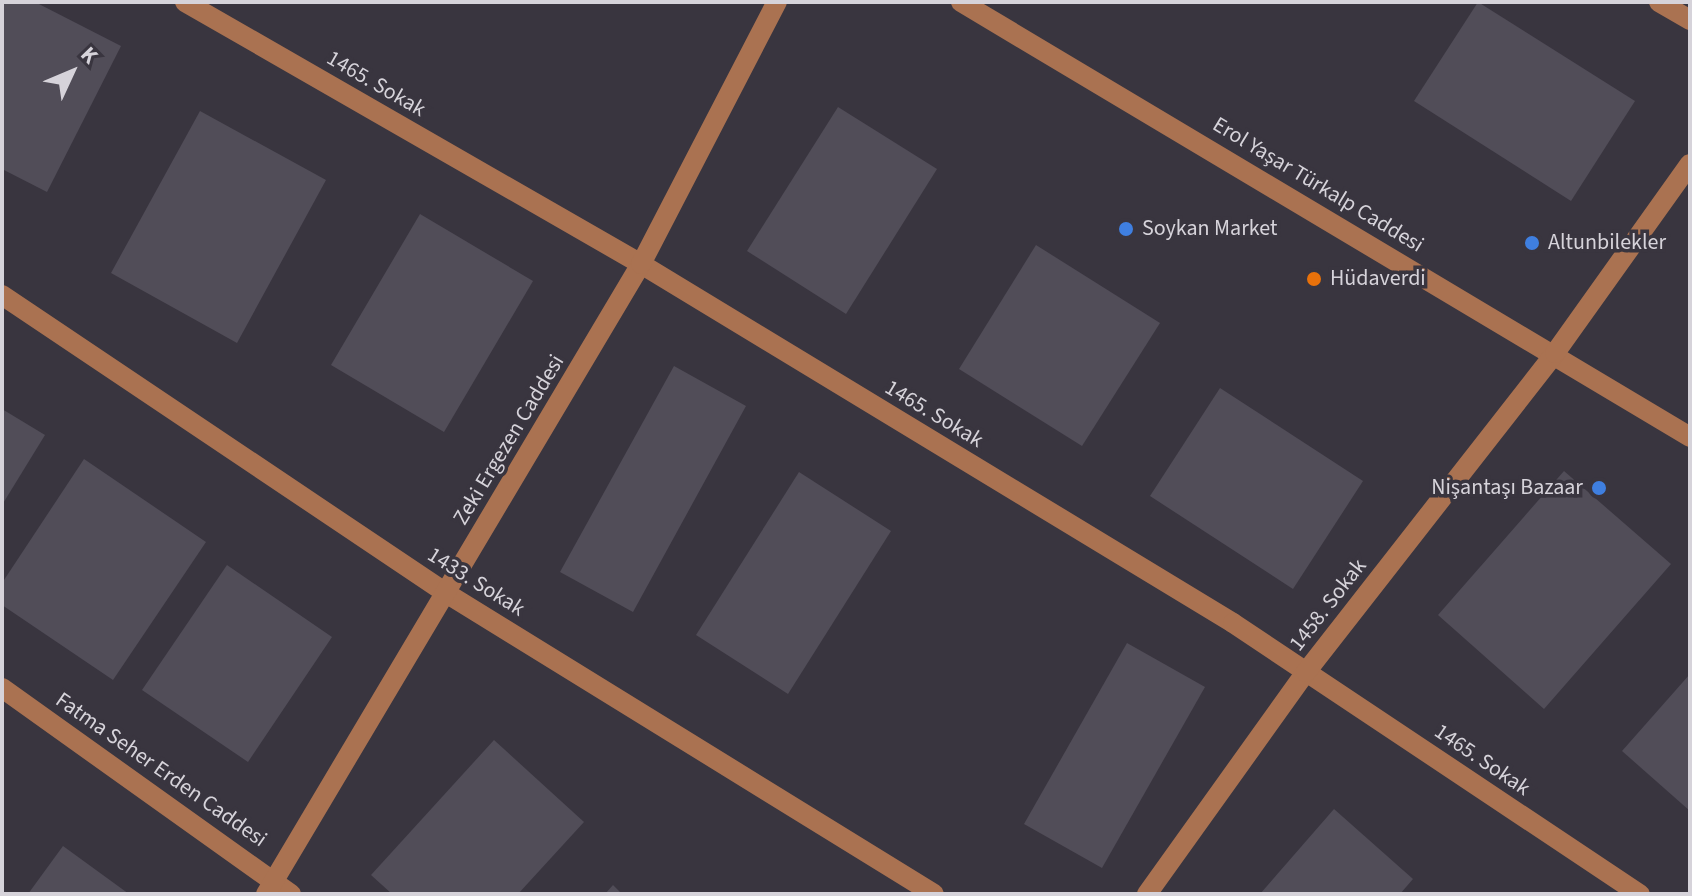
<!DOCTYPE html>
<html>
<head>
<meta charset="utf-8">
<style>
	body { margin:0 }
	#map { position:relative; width:1692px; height:896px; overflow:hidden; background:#39353f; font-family:"Source Sans 3",sans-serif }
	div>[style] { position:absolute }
	.building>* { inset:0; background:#514d58 }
	.minor>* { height:20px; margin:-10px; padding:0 10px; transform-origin:10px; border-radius:10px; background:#aa7251 }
	.dots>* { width:22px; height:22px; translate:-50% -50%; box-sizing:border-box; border:4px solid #39353f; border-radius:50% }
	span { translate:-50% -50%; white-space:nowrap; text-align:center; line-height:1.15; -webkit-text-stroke:7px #39353f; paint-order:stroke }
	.street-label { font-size:22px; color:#d6d3da }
	.poi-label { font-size:22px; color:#d6d3da }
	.left { translate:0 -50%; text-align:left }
	.right { translate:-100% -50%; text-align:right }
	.frame { position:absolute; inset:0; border:4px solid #d6d3da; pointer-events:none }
	.north { position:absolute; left:32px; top:32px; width:80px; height:80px; -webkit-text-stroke:6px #39353f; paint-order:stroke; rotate:46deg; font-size:22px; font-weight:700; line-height:32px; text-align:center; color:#d6d3da }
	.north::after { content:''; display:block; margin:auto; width:28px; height:36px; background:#d6d3da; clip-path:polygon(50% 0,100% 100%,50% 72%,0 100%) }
</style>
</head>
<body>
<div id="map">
	<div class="building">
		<div style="clip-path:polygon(2px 2px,35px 2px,121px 46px,47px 192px,2px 169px)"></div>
		<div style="clip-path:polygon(1478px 2px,1635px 101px,1571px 201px,1414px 101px)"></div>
		<div style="clip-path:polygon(838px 107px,937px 169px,846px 314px,747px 251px)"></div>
		<div style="clip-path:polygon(200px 111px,326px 180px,237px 343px,111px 273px)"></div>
		<div style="clip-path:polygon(420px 214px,533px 281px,444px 432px,331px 365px)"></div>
		<div style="clip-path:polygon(1036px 245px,1160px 323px,1082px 446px,959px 369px)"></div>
		<div style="clip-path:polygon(674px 366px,746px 406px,633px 612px,560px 572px)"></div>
		<div style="clip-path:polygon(1220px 388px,1363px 481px,1293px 589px,1150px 496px)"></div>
		<div style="clip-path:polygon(2px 409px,45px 435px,2px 505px)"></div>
		<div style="clip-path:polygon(84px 459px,206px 542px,113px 680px,2px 605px,2px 583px)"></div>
		<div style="clip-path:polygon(1564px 471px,1671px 564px,1544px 709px,1438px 615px)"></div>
		<div style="clip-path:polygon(799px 472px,891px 531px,788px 694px,696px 635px)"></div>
		<div style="clip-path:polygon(227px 565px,332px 637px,248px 762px,142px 690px)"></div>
		<div style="clip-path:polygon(1127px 643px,1205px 687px,1102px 868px,1024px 824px)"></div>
		<div style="clip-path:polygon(1690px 674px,1690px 811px,1622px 751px)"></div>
		<div style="clip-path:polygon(494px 740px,584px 822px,518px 894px,392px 894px,371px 875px)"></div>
		<div style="clip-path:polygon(1334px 809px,1413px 879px,1400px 894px,1260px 894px)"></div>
		<div style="clip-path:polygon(63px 846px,129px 894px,28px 894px)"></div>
		<div style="clip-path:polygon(613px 885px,622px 894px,605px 894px)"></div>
	</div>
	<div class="minor">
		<div style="left:185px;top:2px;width:526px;rotate:29.88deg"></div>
		<div style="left:641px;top:264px;width:692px;rotate:31.23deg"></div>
		<div style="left:1233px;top:623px;width:489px;rotate:33.7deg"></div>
		<div style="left:961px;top:2px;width:849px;rotate:30.82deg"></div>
		<div style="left:1659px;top:2px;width:36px;rotate:30deg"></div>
		<div style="left:2px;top:295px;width:535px;rotate:33.87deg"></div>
		<div style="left:446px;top:593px;width:573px;rotate:31.67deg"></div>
		<div style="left:2px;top:688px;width:355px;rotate:35.5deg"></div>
		<div style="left:266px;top:894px;width:733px;rotate:-59.24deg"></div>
		<div style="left:641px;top:264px;width:295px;rotate:-62.6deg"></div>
		<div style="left:1147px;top:894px;width:273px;rotate:-54.4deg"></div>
		<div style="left:1306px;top:672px;width:405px;rotate:-52deg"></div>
		<div style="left:1555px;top:353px;width:232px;rotate:-54.5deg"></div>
	</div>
	<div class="dots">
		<div style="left:1126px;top:229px;background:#3f7fe0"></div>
		<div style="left:1532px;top:243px;background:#3f7fe0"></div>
		<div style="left:1314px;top:279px;background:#e8710a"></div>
		<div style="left:1599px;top:488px;background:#3f7fe0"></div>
	</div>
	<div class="street-label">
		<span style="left:376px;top:84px;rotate:30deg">1465. Sokak</span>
		<span style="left:1318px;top:185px;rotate:31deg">Erol Yaşar Türkalp Caddesi</span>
		<span style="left:934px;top:414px;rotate:31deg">1465. Sokak</span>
		<span style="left:509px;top:440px;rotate:-59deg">Zeki Ergezen Caddesi</span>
		<span style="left:476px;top:582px;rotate:32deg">1433. Sokak</span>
		<span style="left:1328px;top:605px;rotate:-52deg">1458. Sokak</span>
		<span style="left:1482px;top:760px;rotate:34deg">1465. Sokak</span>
		<span style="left:161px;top:770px;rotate:35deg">Fatma Seher Erden Caddesi</span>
	</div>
	<div class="poi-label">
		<span class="left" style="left:1142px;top:229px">Soykan Market</span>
		<span class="left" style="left:1548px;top:243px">Altunbilekler</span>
		<span class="left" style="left:1330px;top:279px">Hüdaverdi</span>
		<span class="right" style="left:1583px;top:488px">Nişantaşı Bazaar</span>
	</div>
	<div class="frame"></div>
	<div class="north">K</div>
</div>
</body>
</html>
